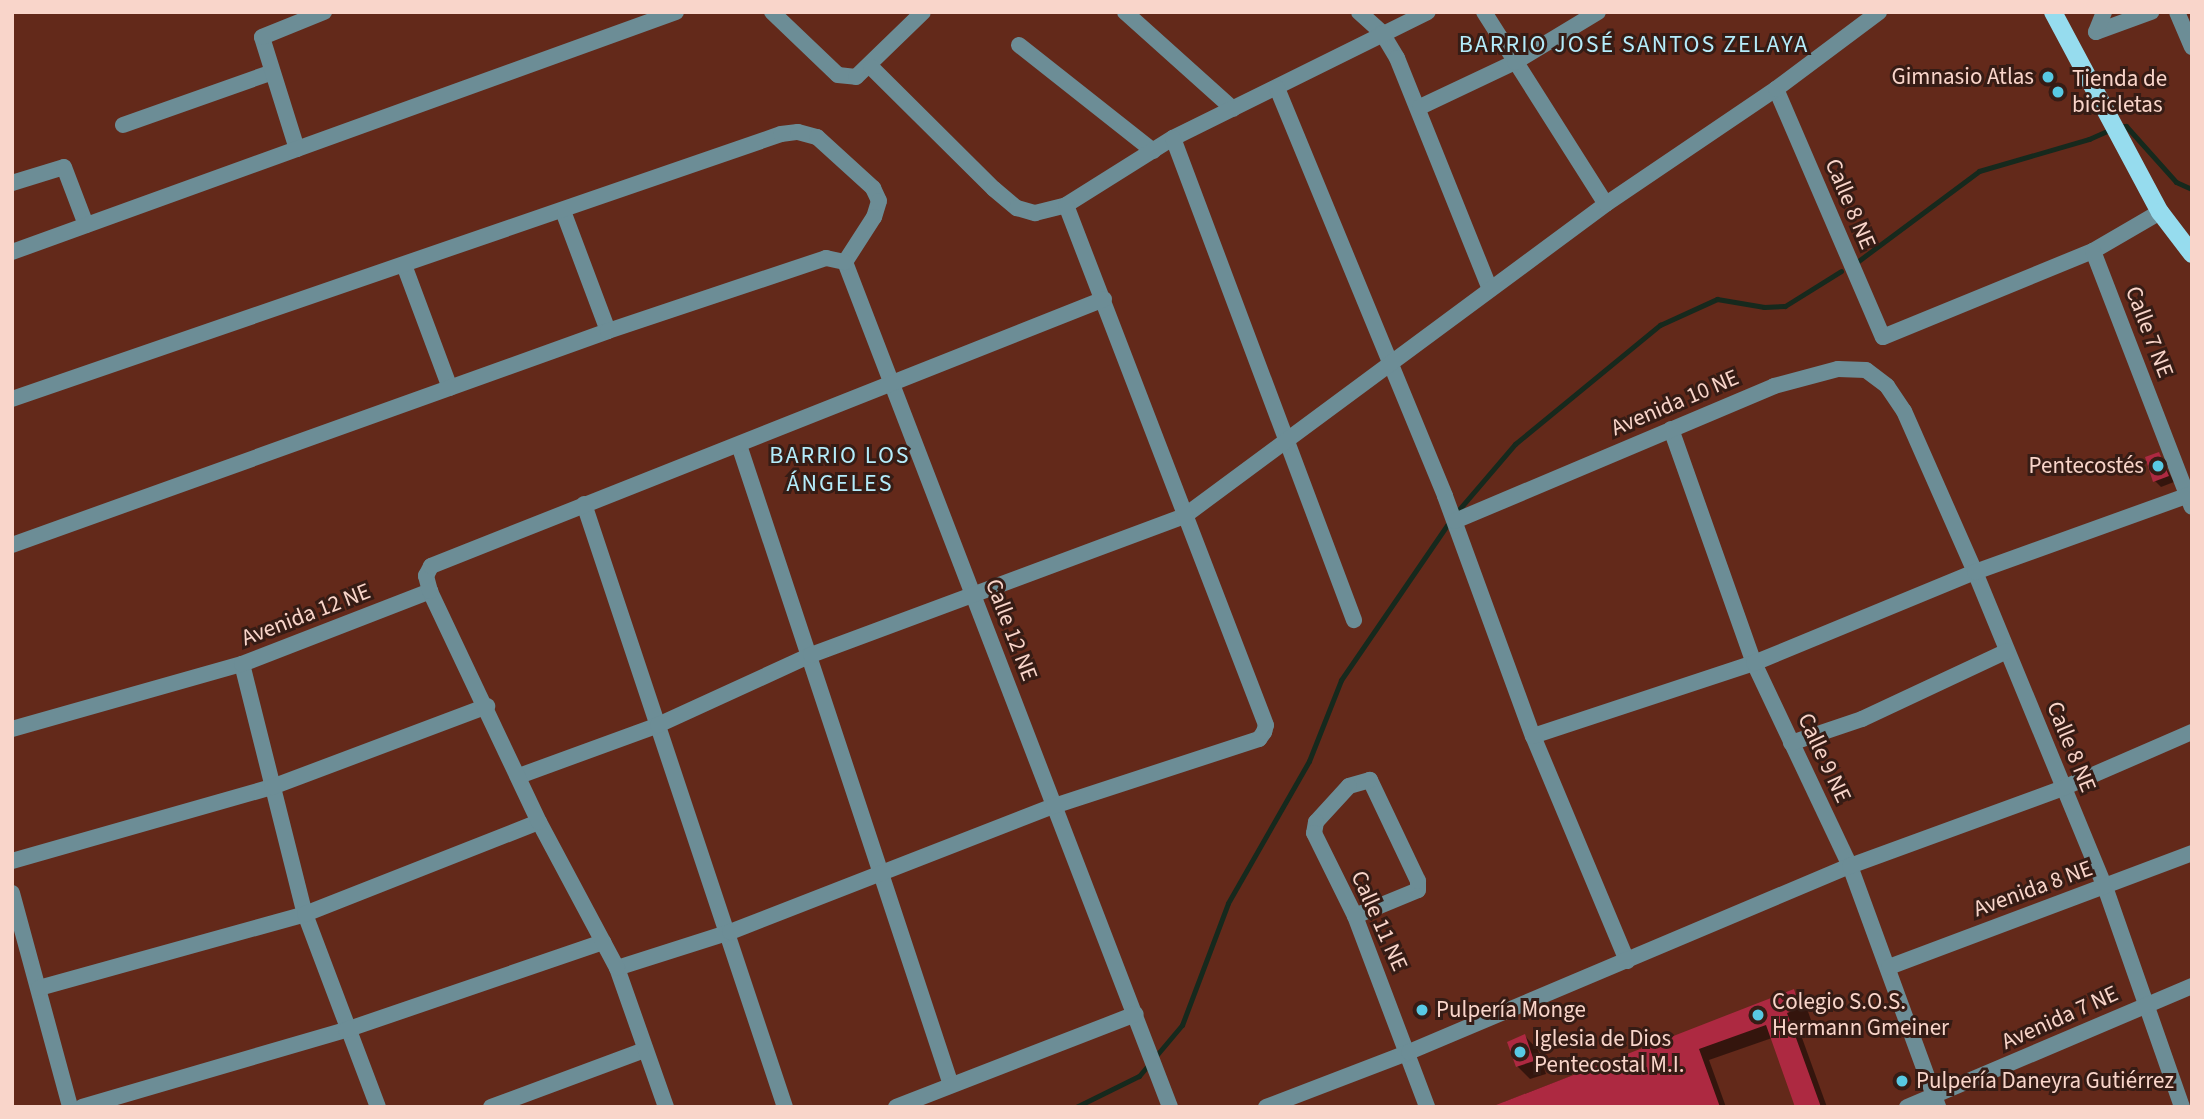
<!DOCTYPE html>
<html>
<head>
<meta charset="utf-8">
<style>
	body { margin:0 }
	#map { position:relative; width:2204px; height:1119px; overflow:hidden; background:#63291a; font-family:"Source Sans 3",sans-serif }
	div>[style] { position:absolute }
	.shadow>* { inset:0; background:#0007 }
	.stream>* { height:5px; margin:-2.5px; padding:0 2.5px; transform-origin:2.5px; border-radius:2.5px; background:#16291d }
	.building>* { inset:0; background:#ad2941 }
	.minor>* { height:16px; margin:-8px; padding:0 8px; transform-origin:8px; border-radius:8px; background:#6c8d96 }
	.major>* { height:18px; margin:-9px; padding:0 9px; transform-origin:9px; border-radius:9px; background:#96dcee }
	.dots>* { width:19px; height:19px; translate:-50% -50%; box-sizing:border-box; border:4px solid #361c15; border-radius:50% }
	span { translate:-50% -50%; white-space:nowrap; text-align:center; line-height:1.15; -webkit-text-stroke:6px #361c15; paint-order:stroke }
	.poi-label { font-size:23px; color:#f9d5ca }
	.right { translate:-100% -50%; text-align:right }
	.left { translate:0 -50%; text-align:left }
	.street-label { font-size:23px; color:#f9d5ca }
	.neighbourhood-label { font-size:24px; color:#b4ecfb; letter-spacing:2px }
	.frame { position:absolute; inset:0; border:14px solid #f9d5ca; pointer-events:none }
</style>
</head>
<body>
<div id="map">
	<div class="shadow">
		<div style="clip-path:polygon(2159px 454px,2174px 482px,2161px 487px,2155px 481px)"></div>
		<div style="clip-path:polygon(1793px 991px,1805px 1003px,1811px 1020px,1797px 1024px,1827px 1107px,1797px 1107px,1772px 1038px,1709px 1060px,1726px 1107px,1505px 1107px,1504px 1102px)"></div>
		<div style="clip-path:polygon(1525px 1036px,1538px 1050px,1546px 1074px,1530px 1079px,1517px 1066px)"></div>
	</div>
	<div class="stream">
		<div style="left:1857px;top:262px;width:152px;rotate:-36.7deg"></div>
		<div style="left:1979px;top:171px;width:115px;rotate:-16.2deg"></div>
		<div style="left:2089px;top:139px;width:32px;rotate:-24deg"></div>
		<div style="left:2118px;top:126px;width:8px"></div>
		<div style="left:2126px;top:126px;width:75px;rotate:48.2deg"></div>
		<div style="left:2176px;top:182px;width:17px;rotate:24deg"></div>
		<div style="left:1456px;top:513px;width:91px;rotate:-49.5deg"></div>
		<div style="left:1515px;top:444px;width:188px;rotate:-39.4deg"></div>
		<div style="left:1660px;top:325px;width:63px;rotate:-24.5deg"></div>
		<div style="left:1717px;top:299px;width:48px;rotate:9.7deg"></div>
		<div style="left:1764px;top:307px;width:21px;rotate:-3deg"></div>
		<div style="left:1785px;top:306px;width:66px;rotate:-32deg"></div>
		<div style="left:1076px;top:1107px;width:70px;rotate:-26.2deg"></div>
		<div style="left:1139px;top:1076px;width:67px;rotate:-49.9deg"></div>
		<div style="left:1182px;top:1025px;width:130px;rotate:-69.3deg"></div>
		<div style="left:1228px;top:903px;width:163px;rotate:-60.3deg"></div>
		<div style="left:1309px;top:761px;width:87px;rotate:-68.4deg"></div>
		<div style="left:1341px;top:680px;width:193px;rotate:-55.6deg"></div>
	</div>
	<div class="building">
		<div style="clip-path:polygon(2159px 452px,2169px 476px,2153px 482px,2145px 457px)"></div>
		<div style="clip-path:polygon(1794px 989px,1800px 1008px,1787px 1013px,1821px 1107px,1795px 1107px,1766px 1025px,1699px 1049px,1720px 1107px,1491px 1107px)"></div>
		<div style="clip-path:polygon(1525px 1034px,1534px 1061px,1516px 1067px,1507px 1042px)"></div>
	</div>
	<div class="minor">
		<div style="left:772px;top:12px;width:91px;rotate:43.7deg"></div>
		<div style="left:838px;top:75px;width:18px;rotate:6deg"></div>
		<div style="left:856px;top:77px;width:93px;rotate:-44.1deg"></div>
		<div style="left:1125px;top:12px;width:145px;rotate:41.9deg"></div>
		<div style="left:1359px;top:12px;width:31px;rotate:42deg"></div>
		<div style="left:1382px;top:33px;width:29px;rotate:59deg"></div>
		<div style="left:1397px;top:58px;width:249px;rotate:68.1deg"></div>
		<div style="left:1484px;top:12px;width:227px;rotate:57.6deg"></div>
		<div style="left:2177px;top:12px;width:38px;rotate:67deg"></div>
		<div style="left:2096px;top:32px;width:59px;rotate:-20deg"></div>
		<div style="left:2096px;top:32px;width:22px;rotate:-68deg"></div>
		<div style="left:1019px;top:45px;width:171px;rotate:38.3deg"></div>
		<div style="left:871px;top:67px;width:173px;rotate:44.8deg"></div>
		<div style="left:994px;top:189px;width:30px;rotate:40deg"></div>
		<div style="left:1017px;top:208px;width:19px;rotate:16deg"></div>
		<div style="left:1035px;top:213px;width:32px;rotate:-14deg"></div>
		<div style="left:1066px;top:205px;width:126px;rotate:-32.1deg"></div>
		<div style="left:1173px;top:138px;width:284px;rotate:-26.3deg"></div>
		<div style="left:1277px;top:88px;width:441px;rotate:67.6deg"></div>
		<div style="left:1445px;top:496px;width:256px;rotate:69.9deg"></div>
		<div style="left:1533px;top:736px;width:244px;rotate:67.3deg"></div>
		<div style="left:1776px;top:89px;width:270px;rotate:66.7deg"></div>
		<div style="left:1883px;top:337px;width:227px;rotate:-22.3deg"></div>
		<div style="left:2093px;top:251px;width:78px;rotate:-30.2deg"></div>
		<div style="left:1420px;top:107px;width:105px;rotate:-25.3deg"></div>
		<div style="left:1515px;top:62px;width:97px;rotate:-31.1deg"></div>
		<div style="left:123px;top:125px;width:156px;rotate:-19.5deg"></div>
		<div style="left:1173px;top:138px;width:515px;rotate:69.42deg"></div>
		<div style="left:297px;top:149px;width:117px;rotate:-107.4deg"></div>
		<div style="left:262px;top:37px;width:67px;rotate:-22deg"></div>
		<div style="left:12px;top:183px;width:54px;rotate:-17.1deg"></div>
		<div style="left:64px;top:167px;width:62px;rotate:69.2deg"></div>
		<div style="left:563px;top:211px;width:128px;rotate:69.4deg"></div>
		<div style="left:2093px;top:251px;width:274px;rotate:68.9deg"></div>
		<div style="left:12px;top:252px;width:706px;rotate:-19.87deg"></div>
		<div style="left:845px;top:262px;width:905px;rotate:68.96deg"></div>
		<div style="left:404px;top:265px;width:131px;rotate:69.5deg"></div>
		<div style="left:12px;top:399px;width:813px;rotate:-19.01deg"></div>
		<div style="left:781px;top:134px;width:17px;rotate:-7deg"></div>
		<div style="left:798px;top:132px;width:20px;rotate:15deg"></div>
		<div style="left:817px;top:137px;width:76px;rotate:42.3deg"></div>
		<div style="left:873px;top:188px;width:14px;rotate:65deg"></div>
		<div style="left:879px;top:201px;width:17px;rotate:107deg"></div>
		<div style="left:874px;top:217px;width:54px;rotate:122.8deg"></div>
		<div style="left:1671px;top:429px;width:248px;rotate:70.5deg"></div>
		<div style="left:1754px;top:663px;width:225px;rotate:64.7deg"></div>
		<div style="left:1850px;top:866px;width:257px;rotate:69.9deg"></div>
		<div style="left:739px;top:445px;width:671px;rotate:71.67deg"></div>
		<div style="left:584px;top:504px;width:636px;rotate:71.57deg"></div>
		<div style="left:1455px;top:521px;width:346px;rotate:-22.9deg"></div>
		<div style="left:1774px;top:386px;width:66px;rotate:-14.9deg"></div>
		<div style="left:1838px;top:369px;width:28px;rotate:2deg"></div>
		<div style="left:1866px;top:370px;width:26px;rotate:37deg"></div>
		<div style="left:1887px;top:386px;width:30px;rotate:56deg"></div>
		<div style="left:1904px;top:411px;width:176px;rotate:66.2deg"></div>
		<div style="left:1975px;top:572px;width:341px;rotate:67.6deg"></div>
		<div style="left:2105px;top:887px;width:233px;rotate:70.7deg"></div>
		<div style="left:12px;top:545px;width:633px;rotate:-19.75deg"></div>
		<div style="left:608px;top:331px;width:230px;rotate:-18.5deg"></div>
		<div style="left:826px;top:258px;width:19px;rotate:12deg"></div>
		<div style="left:242px;top:664px;width:258px;rotate:75.9deg"></div>
		<div style="left:305px;top:914px;width:206px;rotate:69.3deg"></div>
		<div style="left:12px;top:729px;width:239px;rotate:-15.8deg"></div>
		<div style="left:242px;top:664px;width:202px;rotate:-21.2deg"></div>
		<div style="left:1533px;top:736px;width:233px;rotate:-18.3deg"></div>
		<div style="left:1754px;top:663px;width:239px;rotate:-22.4deg"></div>
		<div style="left:1975px;top:572px;width:231px;rotate:-19.8deg"></div>
		<div style="left:1791px;top:743px;width:75px;rotate:-18.7deg"></div>
		<div style="left:1862px;top:719px;width:160px;rotate:-25.1deg"></div>
		<div style="left:519px;top:776px;width:148px;rotate:-20.1deg"></div>
		<div style="left:658px;top:725px;width:168px;rotate:-24.6deg"></div>
		<div style="left:811px;top:655px;width:397px;rotate:-20.4deg"></div>
		<div style="left:1183px;top:517px;width:526px;rotate:-36.5deg"></div>
		<div style="left:1606px;top:204px;width:205px;rotate:-34.1deg"></div>
		<div style="left:1776px;top:89px;width:129px;rotate:-36.8deg"></div>
		<div style="left:12px;top:861px;width:270px;rotate:-15.9deg"></div>
		<div style="left:272px;top:787px;width:230px;rotate:-20.6deg"></div>
		<div style="left:12px;top:893px;width:222px;rotate:74.8deg"></div>
		<div style="left:1355px;top:916px;width:68px;rotate:-22.4deg"></div>
		<div style="left:1418px;top:890px;width:9px;rotate:-90deg"></div>
		<div style="left:1418px;top:881px;width:112px;rotate:-115.4deg"></div>
		<div style="left:1370px;top:780px;width:22px;rotate:164deg"></div>
		<div style="left:1349px;top:786px;width:49px;rotate:132.5deg"></div>
		<div style="left:1316px;top:822px;width:11px;rotate:100deg"></div>
		<div style="left:1314px;top:833px;width:93px;rotate:63.7deg"></div>
		<div style="left:1355px;top:916px;width:204px;rotate:69.3deg"></div>
		<div style="left:1889px;top:967px;width:324px;rotate:-20.6deg"></div>
		<div style="left:617px;top:968px;width:119px;rotate:-17.7deg"></div>
		<div style="left:730px;top:932px;width:348px;rotate:-21.3deg"></div>
		<div style="left:1054px;top:806px;width:216px;rotate:-18.1deg"></div>
		<div style="left:1259px;top:739px;width:9px;rotate:-54deg"></div>
		<div style="left:1264px;top:732px;width:7px;rotate:-74deg"></div>
		<div style="left:1266px;top:725px;width:557px;rotate:-111.04deg"></div>
		<div style="left:39px;top:988px;width:276px;rotate:-15.5deg"></div>
		<div style="left:305px;top:914px;width:251px;rotate:-21.5deg"></div>
		<div style="left:82px;top:1107px;width:275px;rotate:-16.3deg"></div>
		<div style="left:346px;top:1030px;width:272px;rotate:-18.9deg"></div>
		<div style="left:491px;top:1107px;width:163px;rotate:-20.4deg"></div>
		<div style="left:666px;top:1107px;width:147px;rotate:-109.4deg"></div>
		<div style="left:617px;top:968px;width:166px;rotate:-118.1deg"></div>
		<div style="left:539px;top:822px;width:255px;rotate:-115.3deg"></div>
		<div style="left:430px;top:591px;width:16px;rotate:-105deg"></div>
		<div style="left:426px;top:576px;width:11px;rotate:-63deg"></div>
		<div style="left:431px;top:566px;width:724px;rotate:-21.64deg"></div>
		<div style="left:896px;top:1107px;width:257px;rotate:-21.2deg"></div>
		<div style="left:1266px;top:1107px;width:153px;rotate:-21deg"></div>
		<div style="left:1409px;top:1052px;width:479px;rotate:-22.9deg"></div>
		<div style="left:1850px;top:866px;width:227px;rotate:-20.1deg"></div>
		<div style="left:2063px;top:788px;width:141px;rotate:-23.5deg"></div>
		<div style="left:1907px;top:1107px;width:310px;rotate:-23deg"></div>
	</div>
	<div class="major">
		<div style="left:2053px;top:12px;width:227px;rotate:61.9deg"></div>
		<div style="left:2160px;top:212px;width:53px;rotate:52.7deg"></div>
	</div>
	<div class="dots">
		<div style="left:2048px;top:77px;background:#58c9e3"></div>
		<div style="left:2058px;top:92px;background:#58c9e3"></div>
		<div style="left:2158px;top:466px;background:#58c9e3"></div>
		<div style="left:1422px;top:1010px;background:#58c9e3"></div>
		<div style="left:1758px;top:1015px;background:#58c9e3"></div>
		<div style="left:1520px;top:1052px;background:#58c9e3"></div>
		<div style="left:1902px;top:1081px;background:#58c9e3"></div>
	</div>
	<div class="poi-label">
		<span class="right" style="left:2034px;top:77px">Gimnasio Atlas</span>
		<span class="left" style="left:2072px;top:92px">Tienda de<br>bicicletas</span>
		<span class="right" style="left:2144px;top:466px">Pentecostés</span>
		<span class="left" style="left:1772px;top:1015px">Colegio S.O.S.<br>Hermann Gmeiner</span>
		<span class="left" style="left:1436px;top:1010px">Pulpería Monge</span>
		<span class="left" style="left:1534px;top:1052px">Iglesia de Dios<br>Pentecostal M.I.</span>
		<span class="left" style="left:1916px;top:1081px">Pulpería Daneyra Gutiérrez</span>
	</div>
	<div class="street-label">
		<span style="left:1850px;top:204px;rotate:67deg">Calle 8 NE</span>
		<span style="left:2149px;top:332px;rotate:69deg">Calle 7 NE</span>
		<span style="left:1675px;top:403px;rotate:-23deg">Avenida 10 NE</span>
		<span style="left:306px;top:615px;rotate:-21deg">Avenida 12 NE</span>
		<span style="left:1011px;top:630px;rotate:69deg">Calle 12 NE</span>
		<span style="left:2071px;top:747px;rotate:68deg">Calle 8 NE</span>
		<span style="left:1824px;top:758px;rotate:65deg">Calle 9 NE</span>
		<span style="left:2033px;top:889px;rotate:-20deg">Avenida 8 NE</span>
		<span style="left:1379px;top:921px;rotate:66deg">Calle 11 NE</span>
		<span style="left:2060px;top:1018px;rotate:-24deg">Avenida 7 NE</span>
	</div>
	<div class="neighbourhood-label">
		<span style="left:1634px;top:45px">BARRIO JOSÉ SANTOS ZELAYA</span>
		<span style="left:840px;top:470px">BARRIO LOS<br>ÁNGELES</span>
	</div>
	<div class="frame"></div>
</div>
</body>
</html>
